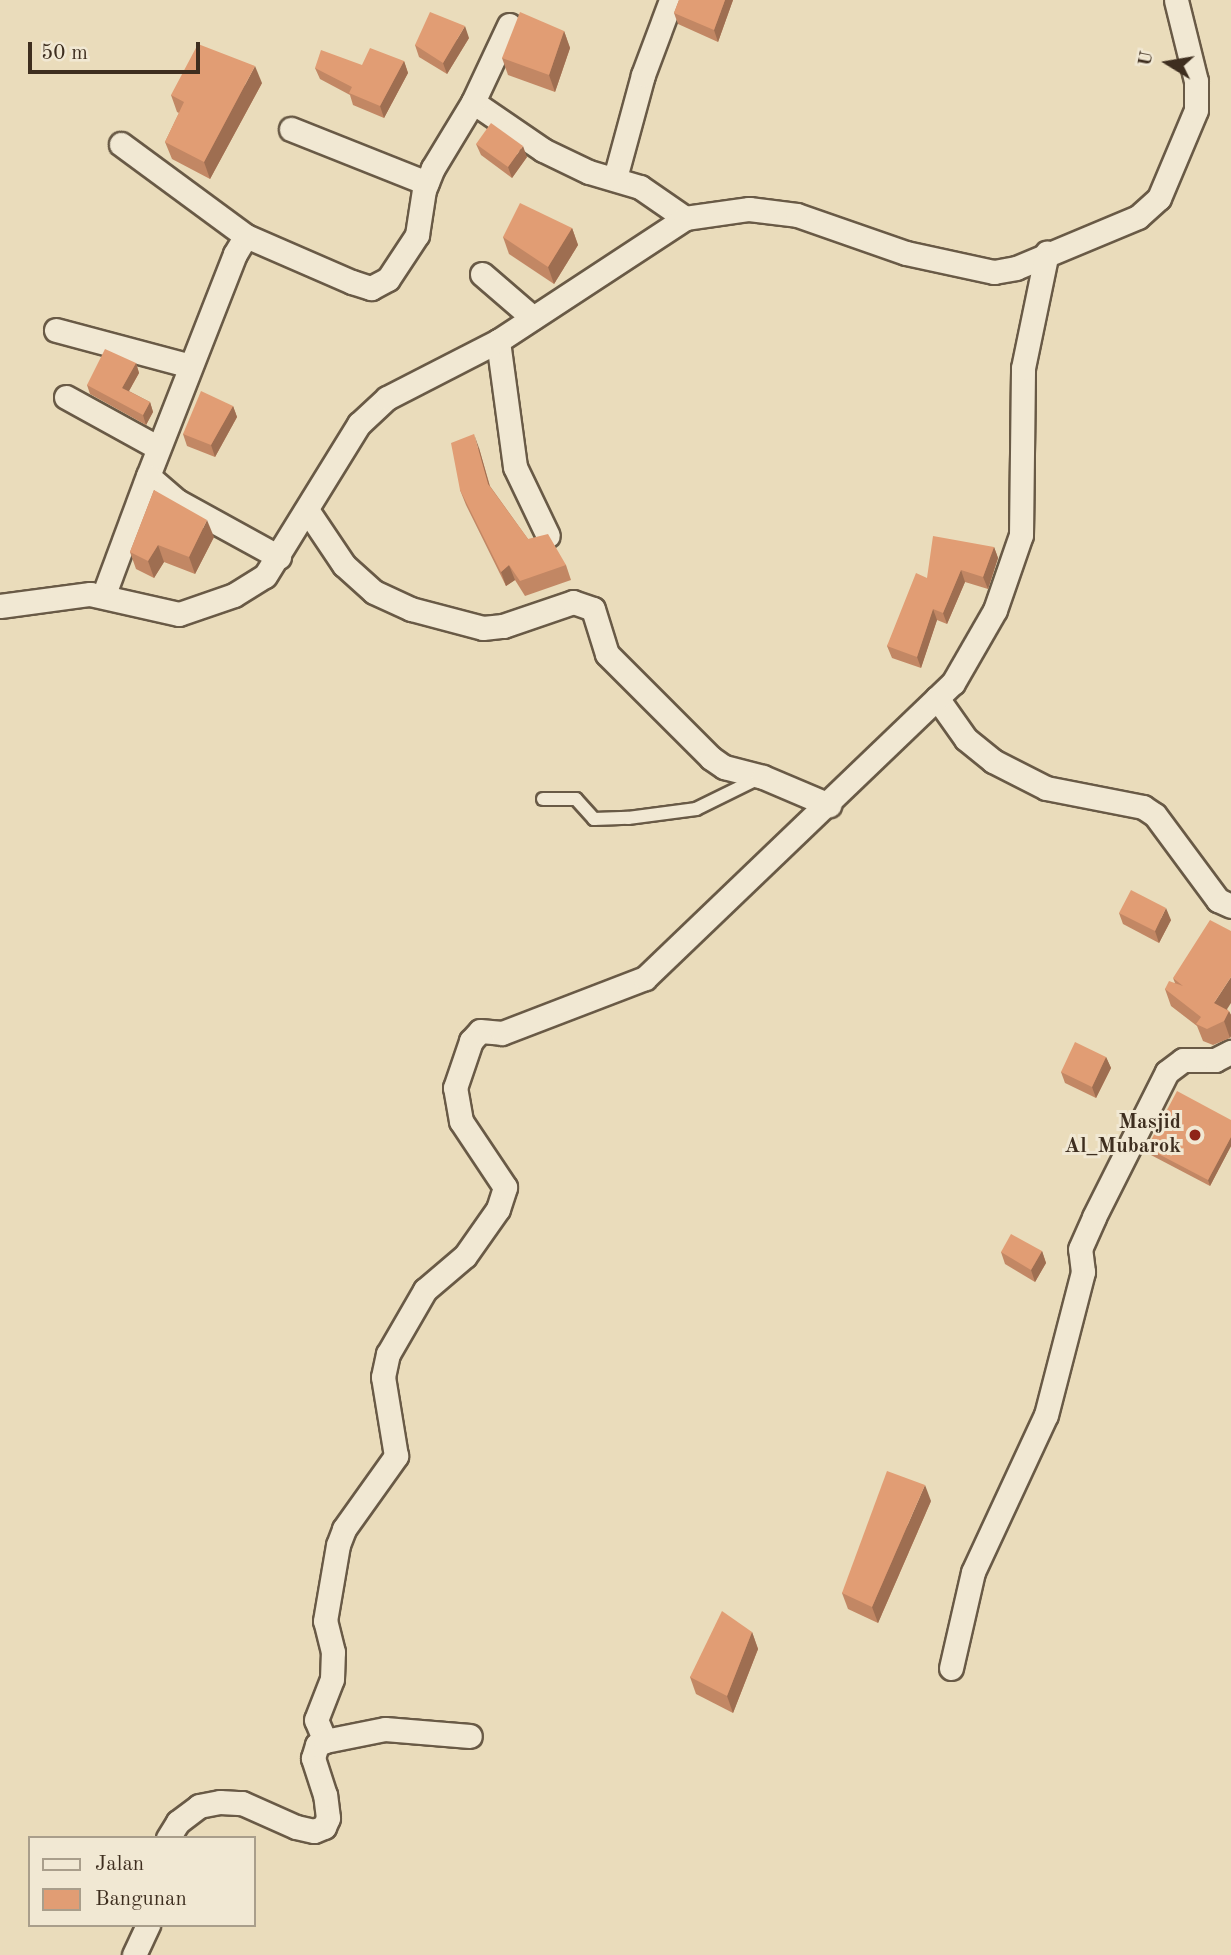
<!DOCTYPE html>
<html>
<head>
<meta charset="utf-8">
<style>
	body { margin:0 }
	#map { position:relative; width:1231px; height:1955px; overflow:hidden; background:#eadcbb; font-family:"Old Standard TT",serif }
	div>[style] { position:absolute }
	.roads { filter:drop-shadow(2px 0 #695a46) drop-shadow(-2px 0 #695a46) drop-shadow(0 2px #695a46) drop-shadow(0 -2px #695a46) }
	.lane>* { height:12px; margin:-6px; padding:0 6px; transform-origin:6px; border-radius:6px; background:#f1e8d3 }
	.street>* { height:23px; margin:-11.5px; padding:0 11.5px; transform-origin:11.5px; border-radius:11.5px; background:#f1e8d3 }
	.wall>* { inset:0; background:#c28764 }
	.shaded-wall>* { inset:0; background:#9e6e51 }
	.building>* { inset:0; background:#e19d74 }
	.dots>* { width:19px; height:19px; translate:-50% -50%; box-sizing:border-box; border:4px solid #f1e8d3; border-radius:50% }
	span { translate:-50% -50%; white-space:nowrap; text-align:center; line-height:1.15; -webkit-text-stroke:6px #f1e8d3; paint-order:stroke }
	.poi-label { font-size:21px; color:#3e2e1f; font-weight:700 }
	.right { translate:-100% -50%; text-align:right }
	.legend { position:absolute; left:28px; top:1836px; width:228px; height:91px; box-sizing:border-box; background:#f1e8d3; border:2px solid #a99e8b; margin:0; padding:9px 12px; list-style:none; font-size:21px; color:#3e2e1f }
	.legend li { display:flex; align-items:center; gap:14px; height:35px }
	.legend b { width:35px; border:2px solid #a99e8b }
	.north { position:absolute; left:1133px; top:28px; width:70px; height:70px; -webkit-text-stroke:5px #f1e8d3; paint-order:stroke; rotate:281deg; font-size:19px; font-weight:700; line-height:28px; text-align:center; color:#3e2e1f }
	.north::after { content:''; display:block; margin:auto; width:24px; height:32px; background:#3e2e1f; clip-path:polygon(50% 0,100% 100%,50% 72%,0 100%) }
	.scale { position:absolute; left:28px; top:42px; width:172px; height:32px; box-sizing:border-box; border:4px solid #3e2e1f; border-top:0; padding-left:9px; font-size:21px; line-height:24px; white-space:nowrap; color:#3e2e1f; -webkit-text-stroke:5px #f1e8d3; paint-order:stroke }
</style>
</head>
<body>
<div id="map">
	<div class="roads">
		<div class="lane">
			<div style="left:543px;top:799px;width:33px"></div>
			<div style="left:576px;top:799px;width:27px;rotate:48deg"></div>
			<div style="left:594px;top:819px;width:34px;rotate:-2deg"></div>
			<div style="left:628px;top:818px;width:69px;rotate:-7.5deg"></div>
			<div style="left:696px;top:809px;width:70px;rotate:-26.2deg"></div>
		</div>
		<div class="street">
			<div style="left:473px;top:102px;width:85px;rotate:34.4deg"></div>
			<div style="left:543px;top:150px;width:51px;rotate:25.6deg"></div>
			<div style="left:589px;top:172px;width:53px;rotate:16.4deg"></div>
			<div style="left:640px;top:187px;width:55px;rotate:34.6deg"></div>
			<div style="left:291px;top:129px;width:146px;rotate:21.7deg"></div>
			<div style="left:121px;top:144px;width:155px;rotate:36.4deg"></div>
			<div style="left:615px;top:178px;width:107px;rotate:-74.8deg"></div>
			<div style="left:643px;top:75px;width:80px;rotate:-69.5deg"></div>
			<div style="left:482px;top:274px;width:67px;rotate:40.8deg"></div>
			<div style="left:56px;top:330px;width:139px;rotate:15deg"></div>
			<div style="left:498px;top:341px;width:127px;rotate:82.3deg"></div>
			<div style="left:515px;top:467px;width:76px;rotate:64.4deg"></div>
			<div style="left:66px;top:397px;width:104px;rotate:28.8deg"></div>
			<div style="left:307px;top:510px;width:66px;rotate:56.1deg"></div>
			<div style="left:344px;top:565px;width:40px;rotate:42deg"></div>
			<div style="left:374px;top:592px;width:41px;rotate:24.7deg"></div>
			<div style="left:411px;top:609px;width:74px;rotate:14.8deg"></div>
			<div style="left:483px;top:628px;width:20px;rotate:-6deg"></div>
			<div style="left:503px;top:626px;width:74px;rotate:-18.9deg"></div>
			<div style="left:573px;top:602px;width:21px;rotate:19deg"></div>
			<div style="left:593px;top:609px;width:47px;rotate:72.7deg"></div>
			<div style="left:607px;top:654px;width:147px;rotate:45deg"></div>
			<div style="left:711px;top:758px;width:16px;rotate:35deg"></div>
			<div style="left:724px;top:767px;width:40px;rotate:14.4deg"></div>
			<div style="left:763px;top:777px;width:72px;rotate:23deg"></div>
			<div style="left:279px;top:557px;width:116px;rotate:-151.2deg"></div>
			<div style="left:177px;top:501px;width:38px;rotate:-139deg"></div>
			<div style="left:148px;top:476px;width:238px;rotate:-68.6deg"></div>
			<div style="left:235px;top:254px;width:21px;rotate:-59deg"></div>
			<div style="left:246px;top:236px;width:116px;rotate:23.5deg"></div>
			<div style="left:352px;top:282px;width:20px;rotate:18deg"></div>
			<div style="left:371px;top:288px;width:19px;rotate:-28deg"></div>
			<div style="left:388px;top:279px;width:53px;rotate:-56.6deg"></div>
			<div style="left:417px;top:235px;width:46px;rotate:-81.2deg"></div>
			<div style="left:424px;top:190px;width:24px;rotate:-68deg"></div>
			<div style="left:433px;top:168px;width:77px;rotate:-58.8deg"></div>
			<div style="left:473px;top:102px;width:85px;rotate:-64.9deg"></div>
			<div style="left:104px;top:594px;width:126px;rotate:-69.6deg"></div>
			<div style="left:0;top:606px;width:91px;rotate:-7.6deg"></div>
			<div style="left:90px;top:594px;width:91px;rotate:12.7deg"></div>
			<div style="left:179px;top:614px;width:58px;rotate:-19.1deg"></div>
			<div style="left:234px;top:595px;width:36px;rotate:-32deg"></div>
			<div style="left:265px;top:576px;width:179px;rotate:-58.3deg"></div>
			<div style="left:359px;top:424px;width:38px;rotate:-43deg"></div>
			<div style="left:387px;top:398px;width:125px;rotate:-27.2deg"></div>
			<div style="left:498px;top:341px;width:224px;rotate:-33.3deg"></div>
			<div style="left:685px;top:218px;width:65px;rotate:-8deg"></div>
			<div style="left:749px;top:209px;width:48px;rotate:7.1deg"></div>
			<div style="left:797px;top:215px;width:115px;rotate:19.2deg"></div>
			<div style="left:906px;top:253px;width:90px;rotate:12.2deg"></div>
			<div style="left:994px;top:272px;width:22px;rotate:-10deg"></div>
			<div style="left:1016px;top:268px;width:132px;rotate:-22.7deg"></div>
			<div style="left:1138px;top:217px;width:28px;rotate:-42deg"></div>
			<div style="left:1159px;top:198px;width:95px;rotate:-67.2deg"></div>
			<div style="left:1196px;top:110px;width:29px;rotate:-90deg"></div>
			<div style="left:1196px;top:81px;width:83px;rotate:-103.9deg"></div>
			<div style="left:937px;top:698px;width:50px;rotate:54.7deg"></div>
			<div style="left:966px;top:739px;width:35px;rotate:39deg"></div>
			<div style="left:993px;top:761px;width:59px;rotate:27deg"></div>
			<div style="left:1046px;top:788px;width:99px;rotate:11.1deg"></div>
			<div style="left:1143px;top:807px;width:14px;rotate:34deg"></div>
			<div style="left:1155px;top:815px;width:106px;rotate:53.5deg"></div>
			<div style="left:1218px;top:900px;width:14px;rotate:25deg"></div>
			<div style="left:951px;top:1668px;width:98px;rotate:-77.1deg"></div>
			<div style="left:973px;top:1572px;width:173px;rotate:-65.1deg"></div>
			<div style="left:1046px;top:1415px;width:148px;rotate:-75.5deg"></div>
			<div style="left:1083px;top:1272px;width:23px;rotate:-97deg"></div>
			<div style="left:1080px;top:1249px;width:35px;rotate:-66deg"></div>
			<div style="left:1094px;top:1217px;width:162px;rotate:-63.3deg"></div>
			<div style="left:1167px;top:1072px;width:20px;rotate:-37deg"></div>
			<div style="left:1183px;top:1060px;width:32px"></div>
			<div style="left:1215px;top:1060px;width:18px;rotate:-27deg"></div>
			<div style="left:325px;top:1741px;width:23px;rotate:-113deg"></div>
			<div style="left:316px;top:1720px;width:44px;rotate:-68.7deg"></div>
			<div style="left:332px;top:1679px;width:27px;rotate:-88deg"></div>
			<div style="left:333px;top:1652px;width:32px;rotate:-104deg"></div>
			<div style="left:325px;top:1621px;width:77px;rotate:-80.3deg"></div>
			<div style="left:338px;top:1545px;width:17px;rotate:-69deg"></div>
			<div style="left:344px;top:1529px;width:90px;rotate:-54.5deg"></div>
			<div style="left:396px;top:1456px;width:80px;rotate:-99.3deg"></div>
			<div style="left:383px;top:1377px;width:24px;rotate:-78deg"></div>
			<div style="left:388px;top:1354px;width:74px;rotate:-60deg"></div>
			<div style="left:425px;top:1290px;width:52px;rotate:-40.4deg"></div>
			<div style="left:465px;top:1256px;width:57px;rotate:-54.9deg"></div>
			<div style="left:498px;top:1209px;width:23px;rotate:-72deg"></div>
			<div style="left:505px;top:1187px;width:79px;rotate:-123.7deg"></div>
			<div style="left:461px;top:1121px;width:34px;rotate:-100deg"></div>
			<div style="left:455px;top:1088px;width:50px;rotate:-71.2deg"></div>
			<div style="left:471px;top:1041px;width:13px;rotate:-48deg"></div>
			<div style="left:480px;top:1031px;width:22px;rotate:5deg"></div>
			<div style="left:502px;top:1033px;width:153px;rotate:-21deg"></div>
			<div style="left:645px;top:978px;width:426px;rotate:-43.8deg"></div>
			<div style="left:953px;top:683px;width:84px;rotate:-60.1deg"></div>
			<div style="left:995px;top:610px;width:79px;rotate:-70.9deg"></div>
			<div style="left:1021px;top:535px;width:167px;rotate:-89.3deg"></div>
			<div style="left:1023px;top:368px;width:118px;rotate:-78.3deg"></div>
			<div style="left:168px;top:1838px;width:19px;rotate:-58deg"></div>
			<div style="left:178px;top:1822px;width:26px;rotate:-37deg"></div>
			<div style="left:199px;top:1806px;width:21px;rotate:-11deg"></div>
			<div style="left:220px;top:1802px;width:22px;rotate:3deg"></div>
			<div style="left:242px;top:1803px;width:59px;rotate:24deg"></div>
			<div style="left:296px;top:1827px;width:18px;rotate:13deg"></div>
			<div style="left:314px;top:1831px;width:11px;rotate:-22deg"></div>
			<div style="left:324px;top:1827px;width:10px;rotate:-66deg"></div>
			<div style="left:328px;top:1818px;width:23px;rotate:-97deg"></div>
			<div style="left:325px;top:1795px;width:39px;rotate:-108deg"></div>
			<div style="left:313px;top:1758px;width:14px;rotate:-73deg"></div>
			<div style="left:317px;top:1745px;width:9px;rotate:-27deg"></div>
			<div style="left:325px;top:1741px;width:61px;rotate:-11.3deg"></div>
			<div style="left:385px;top:1729px;width:85px;rotate:4.7deg"></div>
			<div style="left:134px;top:1955px;width:33px;rotate:-65deg"></div>
		</div>
	</div>
	<div class="wall">
		<div style="clip-path:polygon(679px 0,733px 0,718px 42px,678px 24px,674px 13px)"></div>
		<div style="clip-path:polygon(564px 31px,570px 48px,555px 92px,508px 75px,502px 58px)"></div>
		<div style="clip-path:polygon(469px 38px,447px 74px,419px 57px,415px 45px)"></div>
		<div style="clip-path:polygon(404px 61px,408px 73px,384px 118px,353px 105px,350px 95px,320px 79px,315px 68px,362px 65px)"></div>
		<div style="clip-path:polygon(262px 83px,210px 179px,172px 159px,165px 142px,179px 113px,177px 112px,171px 95px)"></div>
		<div style="clip-path:polygon(476px 144px,527px 157px,512px 178px,481px 155px)"></div>
		<div style="clip-path:polygon(572px 228px,578px 245px,554px 284px,509px 254px,503px 237px)"></div>
		<div style="clip-path:polygon(136px 363px,139px 373px,129px 391px,150px 402px,153px 412px,146px 425px,90px 394px,87px 385px)"></div>
		<div style="clip-path:polygon(233px 406px,237px 417px,215px 457px,187px 446px,183px 434px)"></div>
		<div style="clip-path:polygon(479px 448px,490px 486px,528px 539px,566px 565px,571px 580px,525px 596px,515px 580px,506px 586px,466px 505px,460px 490px)"></div>
		<div style="clip-path:polygon(154px 490px,214px 537px,195px 574px,164px 562px,154px 578px,136px 569px,130px 552px)"></div>
		<div style="clip-path:polygon(994px 547px,998px 558px,988px 589px,965px 582px,947px 624px,937px 620px,921px 668px,892px 658px,887px 646px,927px 578px)"></div>
		<div style="clip-path:polygon(1119px 913px,1171px 920px,1159px 943px,1123px 924px)"></div>
		<div style="clip-path:polygon(1173px 978px,1227px 1009px,1231px 1015px,1231px 1036px,1230px 1038px,1213px 1045px,1203px 1041px,1197px 1026px,1171px 1006px,1165px 989px,1175px 983px)"></div>
		<div style="clip-path:polygon(1106px 1057px,1111px 1068px,1096px 1098px,1065px 1083px,1061px 1072px)"></div>
		<div style="clip-path:polygon(1231px 1120px,1231px 1146px,1210px 1186px,1149px 1154px,1147px 1148px)"></div>
		<div style="clip-path:polygon(1042px 1251px,1046px 1263px,1035px 1282px,1005px 1264px,1001px 1252px)"></div>
		<div style="clip-path:polygon(931px 1501px,878px 1623px,848px 1609px,842px 1593px)"></div>
		<div style="clip-path:polygon(752px 1632px,758px 1649px,733px 1713px,696px 1694px,690px 1677px)"></div>
	</div>
	<div class="shaded-wall">
		<div style="clip-path:polygon(725px 0,733px 0,718px 42px,714px 30px)"></div>
		<div style="clip-path:polygon(465px 26px,469px 38px,447px 74px,443px 63px)"></div>
		<div style="clip-path:polygon(564px 31px,570px 48px,555px 92px,549px 75px)"></div>
		<div style="clip-path:polygon(404px 61px,408px 73px,384px 118px,380px 106px)"></div>
		<div style="clip-path:polygon(255px 66px,262px 83px,210px 179px,204px 162px)"></div>
		<div style="clip-path:polygon(523px 146px,527px 157px,512px 178px,508px 167px)"></div>
		<div style="clip-path:polygon(572px 228px,578px 245px,554px 284px,548px 267px)"></div>
		<div style="clip-path:polygon(136px 363px,139px 373px,125px 398px,122px 388px)"></div>
		<div style="clip-path:polygon(150px 402px,153px 412px,146px 425px,143px 415px)"></div>
		<div style="clip-path:polygon(233px 406px,237px 417px,215px 457px,211px 445px)"></div>
		<div style="clip-path:polygon(474px 434px,479px 448px,493px 498px,488px 484px)"></div>
		<div style="clip-path:polygon(207px 520px,214px 537px,195px 574px,189px 557px)"></div>
		<div style="clip-path:polygon(158px 545px,164px 562px,154px 578px,148px 561px)"></div>
		<div style="clip-path:polygon(994px 547px,998px 558px,988px 589px,983px 577px)"></div>
		<div style="clip-path:polygon(509px 565px,515px 580px,506px 586px,501px 572px)"></div>
		<div style="clip-path:polygon(961px 570px,965px 582px,947px 624px,943px 613px)"></div>
		<div style="clip-path:polygon(933px 609px,937px 620px,921px 668px,917px 657px)"></div>
		<div style="clip-path:polygon(1166px 908px,1171px 920px,1159px 943px,1155px 931px)"></div>
		<div style="clip-path:polygon(1231px 977px,1231px 1003px,1220px 1020px,1214px 1003px)"></div>
		<div style="clip-path:polygon(1229px 1011px,1231px 1015px,1231px 1036px,1230px 1038px,1224px 1021px)"></div>
		<div style="clip-path:polygon(1106px 1057px,1111px 1068px,1096px 1098px,1092px 1087px)"></div>
		<div style="clip-path:polygon(1231px 1137px,1231px 1146px,1210px 1186px,1208px 1180px)"></div>
		<div style="clip-path:polygon(1042px 1251px,1046px 1263px,1035px 1282px,1031px 1270px)"></div>
		<div style="clip-path:polygon(925px 1485px,931px 1501px,878px 1623px,872px 1607px)"></div>
		<div style="clip-path:polygon(752px 1632px,758px 1649px,733px 1713px,727px 1696px)"></div>
	</div>
	<div class="building">
		<div style="clip-path:polygon(679px 0,725px 0,714px 30px,674px 13px)"></div>
		<div style="clip-path:polygon(430px 12px,465px 26px,443px 63px,415px 45px)"></div>
		<div style="clip-path:polygon(520px 12px,564px 31px,549px 75px,502px 58px)"></div>
		<div style="clip-path:polygon(198px 44px,255px 66px,204px 162px,165px 142px,184px 102px,171px 95px)"></div>
		<div style="clip-path:polygon(370px 48px,404px 61px,380px 106px,349px 93px,352px 87px,315px 68px,321px 50px,362px 65px)"></div>
		<div style="clip-path:polygon(491px 123px,523px 146px,508px 167px,476px 144px)"></div>
		<div style="clip-path:polygon(520px 203px,572px 228px,548px 267px,503px 237px)"></div>
		<div style="clip-path:polygon(105px 349px,136px 363px,122px 388px,150px 402px,143px 415px,87px 385px)"></div>
		<div style="clip-path:polygon(201px 391px,233px 406px,211px 445px,183px 434px)"></div>
		<div style="clip-path:polygon(474px 434px,488px 484px,528px 539px,548px 534px,566px 565px,520px 581px,509px 565px,501px 572px,460px 490px,451px 443px)"></div>
		<div style="clip-path:polygon(154px 490px,207px 520px,189px 557px,158px 545px,148px 561px,130px 552px)"></div>
		<div style="clip-path:polygon(933px 536px,994px 547px,983px 577px,961px 570px,943px 613px,933px 609px,917px 657px,887px 646px,916px 573px,927px 578px)"></div>
		<div style="clip-path:polygon(1131px 890px,1166px 908px,1155px 931px,1119px 913px)"></div>
		<div style="clip-path:polygon(1210px 920px,1231px 931px,1231px 977px,1214px 1003px,1229px 1011px,1224px 1021px,1207px 1029px,1196px 1024px,1201px 1017px,1165px 989px,1169px 981px,1183px 986px,1173px 978px)"></div>
		<div style="clip-path:polygon(1075px 1042px,1106px 1057px,1092px 1087px,1061px 1072px)"></div>
		<div style="clip-path:polygon(1177px 1091px,1231px 1120px,1231px 1137px,1208px 1180px,1147px 1148px)"></div>
		<div style="clip-path:polygon(1011px 1234px,1042px 1251px,1031px 1270px,1001px 1252px)"></div>
		<div style="clip-path:polygon(887px 1471px,925px 1485px,872px 1607px,842px 1593px)"></div>
		<div style="clip-path:polygon(722px 1611px,752px 1632px,727px 1696px,690px 1677px)"></div>
	</div>
	<div class="dots">
		<div style="left:1195px;top:1135px;background:#8f2418"></div>
	</div>
	<div class="poi-label">
		<span class="right" style="left:1181px;top:1135px">Masjid<br>Al_Mubarok</span>
	</div>
	<ul class="legend">
	<li><b style="height:9px;background:#f1e8d3"></b>Jalan</li>
	<li><b style="height:19px;background:#e19d74"></b>Bangunan</li>
	</ul>
	<div class="north">U</div>
	<div class="scale">50 m</div>
</div>
</body>
</html>
